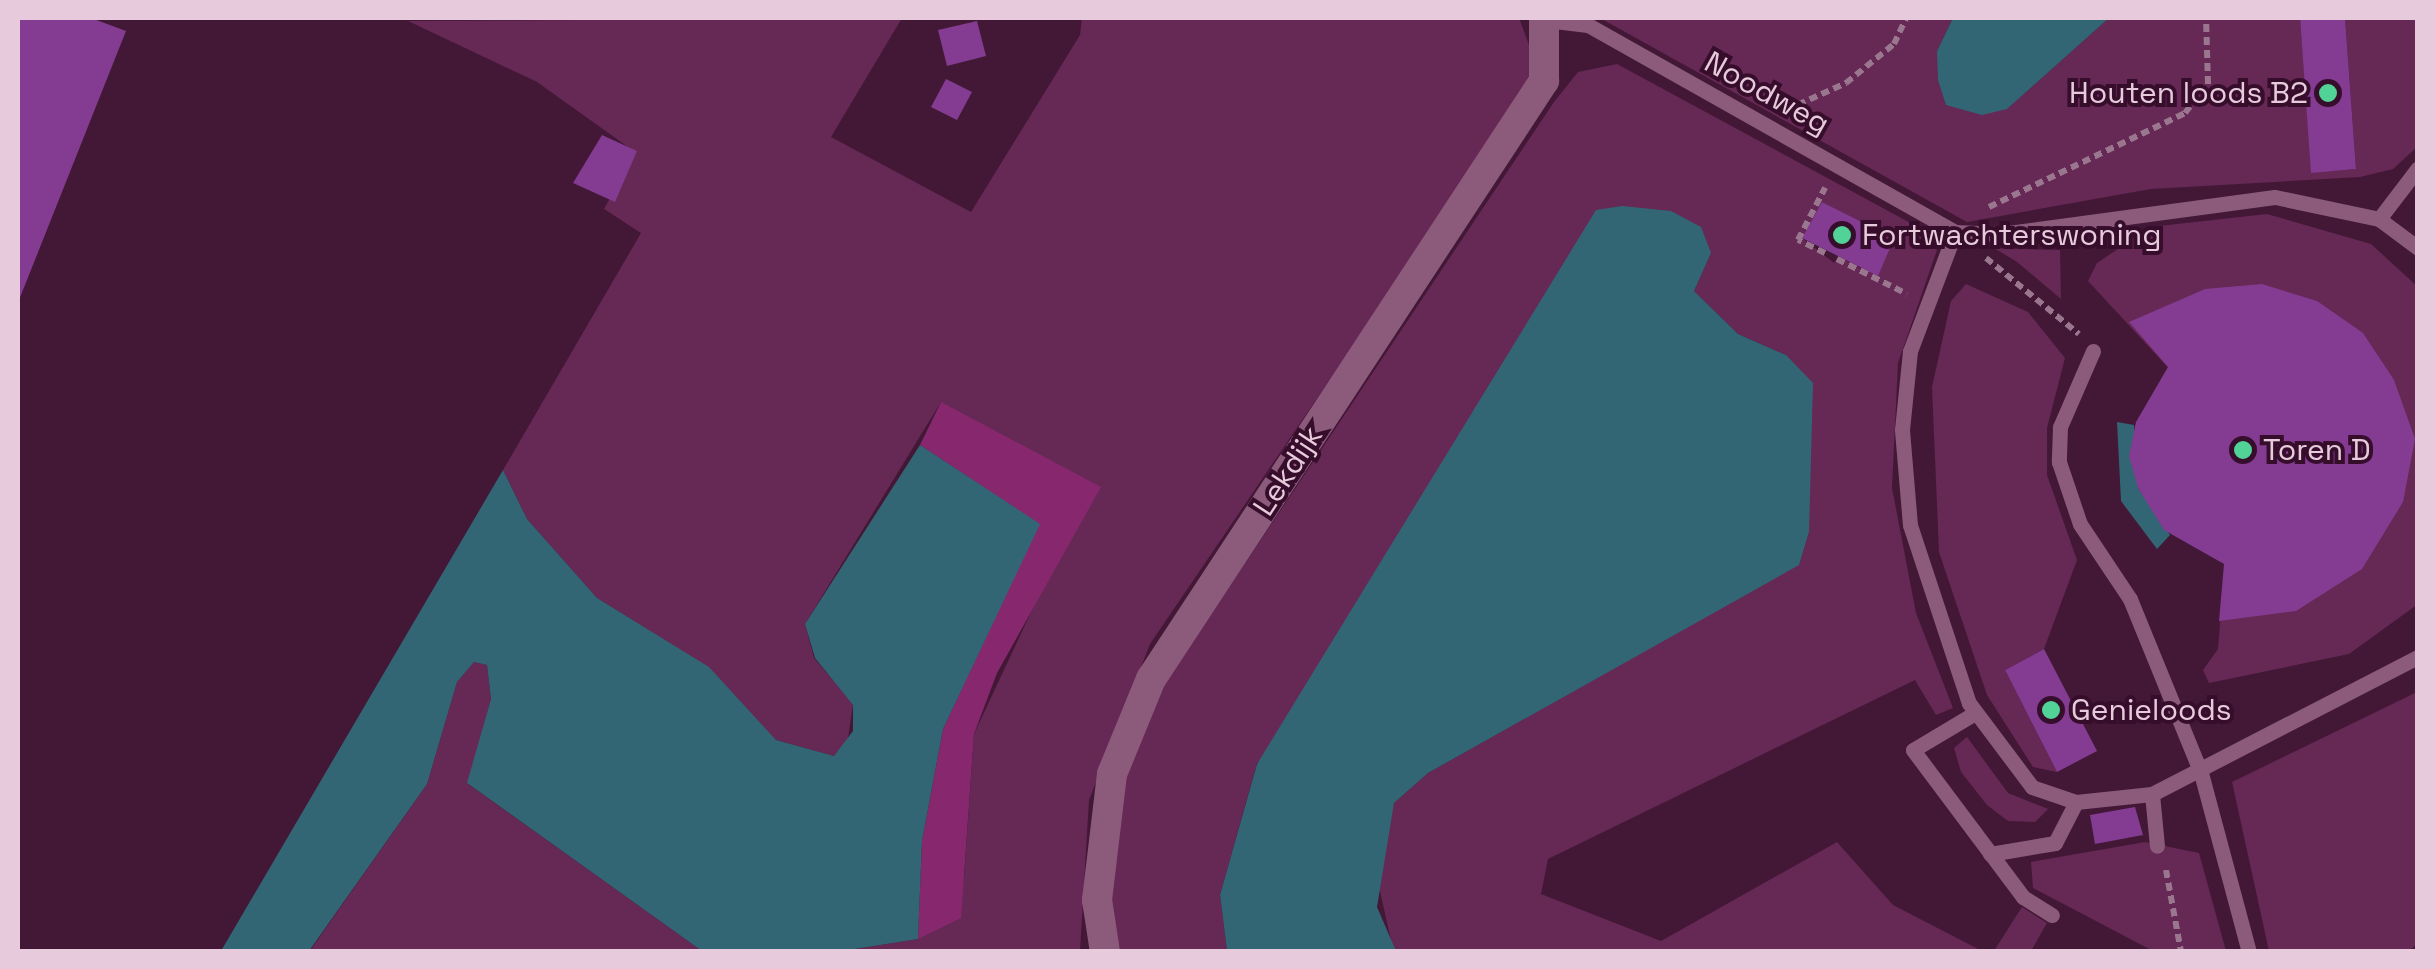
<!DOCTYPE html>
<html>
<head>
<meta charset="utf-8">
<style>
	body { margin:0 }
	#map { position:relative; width:2435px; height:969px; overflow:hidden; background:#421836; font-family:"Space Grotesk",sans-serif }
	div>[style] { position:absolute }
	.green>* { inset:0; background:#662854 }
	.forest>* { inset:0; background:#87286e }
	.water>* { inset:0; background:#336675 }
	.building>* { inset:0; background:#833c92 }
	.path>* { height:6px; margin-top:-3px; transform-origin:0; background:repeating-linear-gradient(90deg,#9a778e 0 8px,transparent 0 13px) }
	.lane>* { height:15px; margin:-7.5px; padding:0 7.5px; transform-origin:7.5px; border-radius:7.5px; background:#8c5b7c }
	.street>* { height:30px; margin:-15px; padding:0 15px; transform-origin:15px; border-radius:15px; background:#8c5b7c }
	.dots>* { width:28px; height:28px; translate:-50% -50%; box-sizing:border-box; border:5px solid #370d2c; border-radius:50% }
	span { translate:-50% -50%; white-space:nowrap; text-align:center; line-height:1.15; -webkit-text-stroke:8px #370d2c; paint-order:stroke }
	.street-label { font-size:30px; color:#e7cbdc }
	.poi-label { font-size:30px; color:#e7cbdc }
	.right { translate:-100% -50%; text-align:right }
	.left { translate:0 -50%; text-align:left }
	.frame { position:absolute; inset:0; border:20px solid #e7cbdc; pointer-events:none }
</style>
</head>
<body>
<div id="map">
	<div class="green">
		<div style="clip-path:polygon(902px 18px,831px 137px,971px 212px,1080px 35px,1082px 18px,1519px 18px,1535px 61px,1532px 82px,1150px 644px,1089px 800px,1080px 951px,842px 951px,918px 939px,943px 922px,964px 878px,974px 734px,1041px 591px,941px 402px,805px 624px,814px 658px,853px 704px,847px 745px,834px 756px,776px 740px,676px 647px,597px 598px,527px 519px,503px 470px,641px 233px,604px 209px,635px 152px,537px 82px,408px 21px)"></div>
		<div style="clip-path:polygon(1600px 18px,1953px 18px,1937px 51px,1946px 105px,2007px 109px,2109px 18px,2300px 18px,2312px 172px,2356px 169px,2345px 18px,2417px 18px,2417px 147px,2393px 169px,2360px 177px,2151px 189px,1967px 222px)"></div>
		<div style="clip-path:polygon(evenodd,1617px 64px,1916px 226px,1937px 250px,1898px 363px,1892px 488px,1916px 613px,1953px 708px,1936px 715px,1915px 680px,1548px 859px,1541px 894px,1661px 941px,1837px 842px,1893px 905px,1982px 951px,1393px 949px,1377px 878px,1394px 803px,1428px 773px,1799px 564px,1809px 532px,1786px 355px,1738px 334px,1694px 291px,1711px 253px,1257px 763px,1220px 895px,1227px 951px,1113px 952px,1107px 896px,1122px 787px,1167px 680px,1554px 102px,1578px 72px,1617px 64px,1822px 202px,1882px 232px,1862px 269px,1838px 256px,1834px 263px,1802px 238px,1822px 202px)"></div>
		<div style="clip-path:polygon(2267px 214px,2371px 244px,2418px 287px,2418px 604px,2349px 654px,2209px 683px,2203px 670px,2218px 649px,2223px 585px,2335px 548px,2088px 281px,2097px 263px,2150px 227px)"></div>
		<div style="clip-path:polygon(1994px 248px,2060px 250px,2061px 299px,2017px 262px)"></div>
		<div style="clip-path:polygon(1966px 284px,2028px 312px,2065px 358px,2047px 428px,2047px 475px,2077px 560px,2044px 649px,2005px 670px,2057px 772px,2033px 767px,1987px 695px,1939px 552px,1932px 387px,1951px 301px)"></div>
		<div style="clip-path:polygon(474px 662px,487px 665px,491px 699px,468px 784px,702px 951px,309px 952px,427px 784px,457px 682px)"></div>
		<div style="clip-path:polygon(2417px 692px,2418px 942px,2410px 951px,2269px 951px,2232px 782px)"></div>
		<div style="clip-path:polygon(1967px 737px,2008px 793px,2048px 809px,2035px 822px,2008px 821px,1987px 805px,1961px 772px,1954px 748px)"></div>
		<div style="clip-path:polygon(2145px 842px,2199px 853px,2226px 951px,2153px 951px,2033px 888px,2031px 862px)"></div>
		<div style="clip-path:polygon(2022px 907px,2047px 923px,2031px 951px,1994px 951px)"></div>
	</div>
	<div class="forest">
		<div style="clip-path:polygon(941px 402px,1101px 487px,997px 673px,974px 734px,961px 918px,918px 939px,922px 841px,943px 729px,1039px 524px,920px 445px)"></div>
	</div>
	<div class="water">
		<div style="clip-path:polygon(1953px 18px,2109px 18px,2007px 109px,1982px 115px,1946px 105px,1938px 80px,1937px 51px)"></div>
		<div style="clip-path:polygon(1622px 206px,1671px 211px,1701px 227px,1711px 253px,1694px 291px,1738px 334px,1786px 355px,1813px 383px,1809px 532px,1799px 565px,1428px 773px,1394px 803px,1377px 907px,1396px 951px,1227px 951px,1220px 895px,1257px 764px,1596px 210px)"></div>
		<div style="clip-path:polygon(2117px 422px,2134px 425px,2138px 488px,2170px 535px,2157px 549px,2121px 501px)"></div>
		<div style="clip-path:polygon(920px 445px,1040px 524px,943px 729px,922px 841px,918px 939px,842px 951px,702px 951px,467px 783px,491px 699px,487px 665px,474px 662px,457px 682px,427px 784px,309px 951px,221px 951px,503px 470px,527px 519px,597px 598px,709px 667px,776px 740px,834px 756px,853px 731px,853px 705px,815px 658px,805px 624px)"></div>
	</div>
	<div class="building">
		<div style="clip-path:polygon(18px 18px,91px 18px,126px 31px,19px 300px)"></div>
		<div style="clip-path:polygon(2300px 18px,2345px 18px,2356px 169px,2311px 173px)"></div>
		<div style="clip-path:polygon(977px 21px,986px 56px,947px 66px,938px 30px)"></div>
		<div style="clip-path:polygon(946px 79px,972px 92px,957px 120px,931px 107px)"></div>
		<div style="clip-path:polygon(602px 135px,637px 151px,615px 202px,573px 183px)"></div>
		<div style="clip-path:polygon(1822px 202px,1882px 232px,1877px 242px,1890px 248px,1878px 276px,1802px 238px)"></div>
		<div style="clip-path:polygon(2262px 284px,2317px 301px,2363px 333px,2394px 380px,2415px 439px,2403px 502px,2362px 569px,2296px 611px,2219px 621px,2224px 564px,2164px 530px,2138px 488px,2129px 456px,2136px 422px,2168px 367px,2129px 322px,2205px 289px)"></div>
		<div style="clip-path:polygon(2044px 649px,2097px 751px,2057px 772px,2005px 670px)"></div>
		<div style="clip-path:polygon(2135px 807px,2143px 835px,2095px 844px,2090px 815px)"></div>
	</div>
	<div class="path">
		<div style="left:1786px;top:110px;width:66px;rotate:-24.2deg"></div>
		<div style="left:1846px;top:83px;width:62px;rotate:-39.1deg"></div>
		<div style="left:1894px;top:44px;width:29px;rotate:-65deg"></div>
		<div style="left:1989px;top:207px;width:217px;rotate:-25.6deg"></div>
		<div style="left:2185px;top:113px;width:37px;rotate:-52deg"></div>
		<div style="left:2208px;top:84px;width:66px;rotate:-91.7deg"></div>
		<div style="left:1825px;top:253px;width:30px;rotate:-154deg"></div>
		<div style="left:1798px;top:240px;width:59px;rotate:-62.6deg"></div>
		<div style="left:1986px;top:258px;width:120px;rotate:39.3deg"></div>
		<div style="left:1837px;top:259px;width:78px;rotate:26.6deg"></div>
		<div style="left:2166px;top:870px;width:83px;rotate:79.6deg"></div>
	</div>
	<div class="lane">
		<div style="left:1546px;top:20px;width:42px;rotate:6.8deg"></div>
		<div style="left:1588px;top:25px;width:421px;rotate:29.4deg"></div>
		<div style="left:1955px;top:232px;width:46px;rotate:2.5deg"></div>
		<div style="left:2001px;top:234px;width:276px;rotate:-7.7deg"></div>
		<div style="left:2275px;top:197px;width:106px;rotate:11.9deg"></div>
		<div style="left:2379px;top:219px;width:49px;rotate:36.6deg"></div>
		<div style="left:2379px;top:219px;width:64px;rotate:-52.6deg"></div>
		<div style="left:1955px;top:232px;width:127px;rotate:110.7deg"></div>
		<div style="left:1910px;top:351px;width:79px;rotate:95.8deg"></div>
		<div style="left:1902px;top:430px;width:95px;rotate:85.2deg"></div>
		<div style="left:1910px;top:525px;width:188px;rotate:71.7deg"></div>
		<div style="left:1969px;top:703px;width:105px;rotate:53.1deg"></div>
		<div style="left:2032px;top:787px;width:46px;rotate:18.8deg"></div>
		<div style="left:2076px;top:802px;width:76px;rotate:-6deg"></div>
		<div style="left:2152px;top:794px;width:299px;rotate:-27.3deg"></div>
		<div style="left:2093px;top:351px;width:83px;rotate:113.5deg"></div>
		<div style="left:2060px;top:427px;width:35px;rotate:92deg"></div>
		<div style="left:2059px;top:462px;width:65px;rotate:71.3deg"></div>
		<div style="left:2080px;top:524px;width:90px;rotate:56.3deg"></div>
		<div style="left:2130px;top:599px;width:188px;rotate:67.8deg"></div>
		<div style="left:2201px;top:773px;width:185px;rotate:75deg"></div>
		<div style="left:1975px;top:713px;width:72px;rotate:149.2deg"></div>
		<div style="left:1913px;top:750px;width:184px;rotate:53.2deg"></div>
		<div style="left:2023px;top:897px;width:34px;rotate:32deg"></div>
		<div style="left:2152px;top:794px;width:52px;rotate:84.5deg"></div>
		<div style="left:1990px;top:854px;width:66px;rotate:-9.6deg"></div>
		<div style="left:2055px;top:843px;width:46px;rotate:-62.9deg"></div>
	</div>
	<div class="street">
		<div style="left:1105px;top:952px;width:53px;rotate:-98.7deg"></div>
		<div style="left:1097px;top:900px;width:127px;rotate:-83.2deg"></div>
		<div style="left:1112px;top:774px;width:103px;rotate:-67.7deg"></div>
		<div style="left:1151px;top:679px;width:716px;rotate:-56.69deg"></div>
		<div style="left:1544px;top:81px;width:63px;rotate:-90deg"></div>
	</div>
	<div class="dots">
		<div style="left:2328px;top:93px;background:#51d397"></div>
		<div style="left:1842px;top:235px;background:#51d397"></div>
		<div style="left:2243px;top:450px;background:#51d397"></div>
		<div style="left:2051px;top:710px;background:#51d397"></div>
	</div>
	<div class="street-label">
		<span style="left:1767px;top:93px;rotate:29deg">Noodweg</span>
		<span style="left:1288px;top:471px;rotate:-57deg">Lekdijk</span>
	</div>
	<div class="poi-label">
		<span class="right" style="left:2308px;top:93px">Houten loods B2</span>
		<span class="left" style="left:1862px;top:235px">Fortwachterswoning</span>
		<span class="left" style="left:2263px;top:450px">Toren D</span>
		<span class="left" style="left:2071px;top:710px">Genieloods</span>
	</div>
	<div class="frame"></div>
</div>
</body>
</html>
